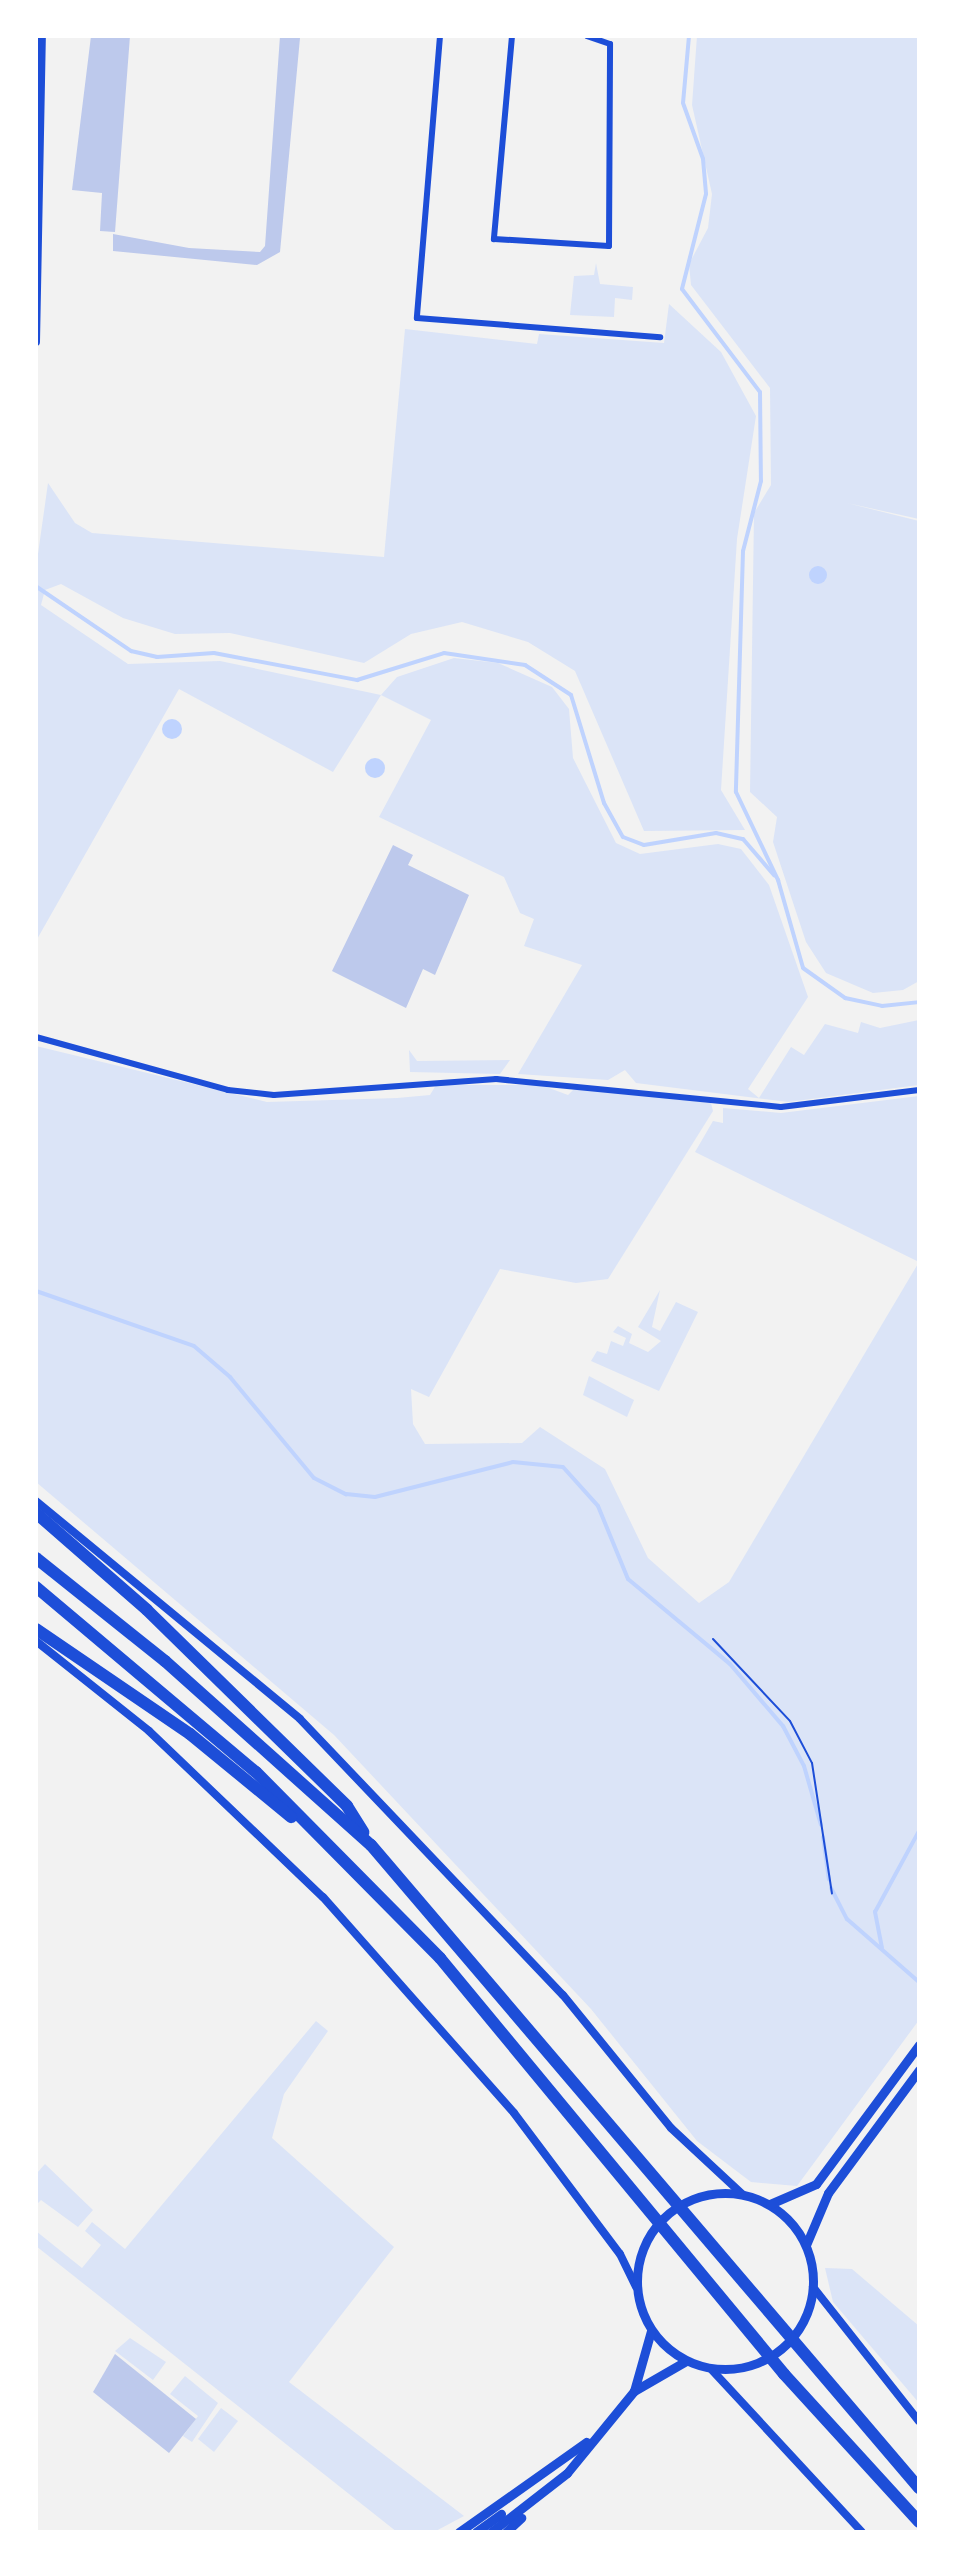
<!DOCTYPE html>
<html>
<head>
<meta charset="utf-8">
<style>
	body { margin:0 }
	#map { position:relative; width:955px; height:2568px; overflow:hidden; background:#f2f2f2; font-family:Montserrat,sans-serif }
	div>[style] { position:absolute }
	.green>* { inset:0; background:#dbe4f7 }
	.water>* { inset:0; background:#bfd3fe }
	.round { border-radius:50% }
	.stream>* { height:4px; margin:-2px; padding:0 2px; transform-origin:2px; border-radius:2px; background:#bfd3fe }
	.building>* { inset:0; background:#bdc9ec }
	.path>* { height:2px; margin:-1px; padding:0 1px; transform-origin:1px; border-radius:1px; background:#1d4ed8 }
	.minor>* { height:6px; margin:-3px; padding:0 3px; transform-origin:3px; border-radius:3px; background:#1d4ed8 }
	.tertiary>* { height:8px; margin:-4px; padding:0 4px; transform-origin:4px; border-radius:4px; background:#1d4ed8 }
	.secondary>* { height:9px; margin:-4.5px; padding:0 4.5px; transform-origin:4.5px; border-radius:4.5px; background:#1d4ed8 }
	.secondary>.ring { margin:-4.5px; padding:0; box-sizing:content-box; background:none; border:9px solid #1d4ed8; border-radius:50% }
	.motorway>* { height:12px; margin:-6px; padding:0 6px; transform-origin:6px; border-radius:6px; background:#1d4ed8 }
	span { translate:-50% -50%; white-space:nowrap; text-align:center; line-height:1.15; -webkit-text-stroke:6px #fff; paint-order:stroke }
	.frame { position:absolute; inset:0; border:38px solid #fff; pointer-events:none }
</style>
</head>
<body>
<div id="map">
	<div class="green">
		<div style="clip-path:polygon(697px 36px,919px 36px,919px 519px,847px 503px,919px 521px,919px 981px,903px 990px,873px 993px,826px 973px,806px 942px,773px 842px,777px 817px,750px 792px,754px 513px,771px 485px,770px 388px,691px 285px,689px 264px,708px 228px,712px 194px,692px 105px)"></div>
		<div style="clip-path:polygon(596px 263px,600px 284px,633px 287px,632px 300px,615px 298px,614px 317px,570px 315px,574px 276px,594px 275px)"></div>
		<div style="clip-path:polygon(669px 304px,721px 352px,756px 416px,737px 539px,721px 790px,745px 830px,644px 831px,575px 671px,528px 642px,462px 622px,411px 634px,364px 663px,230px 633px,175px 634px,123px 618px,61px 584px,45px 590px,41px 605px,128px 664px,220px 661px,381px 695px,397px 677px,454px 658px,498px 663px,552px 687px,569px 709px,573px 758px,616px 843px,640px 854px,718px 844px,741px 849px,769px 885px,808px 997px,748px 1089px,759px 1098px,791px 1047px,804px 1055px,825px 1024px,858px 1033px,861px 1022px,880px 1028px,919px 1020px,919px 1085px,788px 1102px,636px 1083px,625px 1070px,608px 1080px,518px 1074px,582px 965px,524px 946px,534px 919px,520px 913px,504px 877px,379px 817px,431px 720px,381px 695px,333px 772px,179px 689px,36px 941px,36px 568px,48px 483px,75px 523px,92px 533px,384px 557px,405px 329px,537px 344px,539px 334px,664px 343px)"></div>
		<div style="clip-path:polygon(36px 1046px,267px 1102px,397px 1098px,430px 1095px,436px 1085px,541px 1085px,568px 1095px,575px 1088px,711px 1103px,713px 1111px,608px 1279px,576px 1283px,500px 1269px,429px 1397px,411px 1389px,413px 1424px,425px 1444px,522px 1443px,540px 1427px,605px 1469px,648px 1558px,699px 1603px,729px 1582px,919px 1262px,695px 1152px,713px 1121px,723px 1123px,723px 1108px,781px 1113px,919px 1096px,919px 2020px,797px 2186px,751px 2182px,697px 2141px,591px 2009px,334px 1735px,36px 1482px)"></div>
		<div style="clip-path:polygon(409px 1050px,417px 1061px,510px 1060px,500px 1074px,410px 1072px)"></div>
		<div style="clip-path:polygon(660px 1290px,652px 1327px,660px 1331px,676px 1302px,698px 1312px,659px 1391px,591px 1361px,597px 1351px,607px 1354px,611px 1341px,623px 1346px,626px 1338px,613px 1332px,618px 1326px,632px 1334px,629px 1343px,648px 1352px,661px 1341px,638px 1327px)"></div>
		<div style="clip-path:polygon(589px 1376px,634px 1400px,627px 1417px,583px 1395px)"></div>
		<div style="clip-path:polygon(316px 2021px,328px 2031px,284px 2094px,272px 2138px,394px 2247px,289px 2382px,464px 2516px,434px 2532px,397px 2532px,36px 2246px,36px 2231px,82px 2268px,101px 2245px,85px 2231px,92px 2222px,125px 2249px)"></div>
		<div style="clip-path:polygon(45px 2164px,93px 2210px,78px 2227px,41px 2200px,36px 2205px,36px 2174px)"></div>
		<div style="clip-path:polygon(825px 2268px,852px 2269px,919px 2326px,919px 2403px,833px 2302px)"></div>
		<div style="clip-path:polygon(130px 2338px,166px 2362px,153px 2380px,115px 2351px)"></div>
		<div style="clip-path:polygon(185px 2376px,218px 2403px,192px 2442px,183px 2436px,198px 2416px,170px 2394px)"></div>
		<div style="clip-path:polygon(221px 2408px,238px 2421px,214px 2452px,198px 2439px)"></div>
	</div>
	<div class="water">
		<div class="round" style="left:809px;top:566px;width:18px;height:18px"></div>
		<div class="round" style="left:162px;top:719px;width:20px;height:20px"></div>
		<div class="round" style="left:365px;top:758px;width:20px;height:20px"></div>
	</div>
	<div class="stream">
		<div style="left:689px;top:36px;width:67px;rotate:95.1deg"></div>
		<div style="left:683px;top:103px;width:59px;rotate:70.3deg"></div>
		<div style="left:703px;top:159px;width:35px;rotate:85deg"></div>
		<div style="left:706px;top:194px;width:98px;rotate:104.2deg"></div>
		<div style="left:682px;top:289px;width:129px;rotate:52.9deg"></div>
		<div style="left:760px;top:392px;width:89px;rotate:89.4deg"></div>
		<div style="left:761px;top:481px;width:72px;rotate:104.4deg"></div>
		<div style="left:743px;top:551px;width:241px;rotate:91.7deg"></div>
		<div style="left:736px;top:792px;width:98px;rotate:64.5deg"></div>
		<div style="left:778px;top:880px;width:91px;rotate:74.1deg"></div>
		<div style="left:803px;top:968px;width:52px;rotate:35.5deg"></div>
		<div style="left:845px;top:998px;width:38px;rotate:12deg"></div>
		<div style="left:882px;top:1006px;width:37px;rotate:-6deg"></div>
		<div style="left:37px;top:587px;width:114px;rotate:34.2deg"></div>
		<div style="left:131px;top:651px;width:27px;rotate:13deg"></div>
		<div style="left:157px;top:657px;width:57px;rotate:-4deg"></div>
		<div style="left:214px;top:653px;width:146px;rotate:10.7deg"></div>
		<div style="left:357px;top:680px;width:91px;rotate:-17.2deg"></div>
		<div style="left:444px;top:653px;width:82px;rotate:8.4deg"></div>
		<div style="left:525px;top:665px;width:55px;rotate:33.1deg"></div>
		<div style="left:571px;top:695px;width:113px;rotate:73deg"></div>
		<div style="left:604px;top:803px;width:39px;rotate:61deg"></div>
		<div style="left:623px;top:837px;width:22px;rotate:21deg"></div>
		<div style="left:644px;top:845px;width:73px;rotate:-9.5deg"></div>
		<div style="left:716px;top:833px;width:28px;rotate:13deg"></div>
		<div style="left:743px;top:839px;width:48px;rotate:49.3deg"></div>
		<div style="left:36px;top:1291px;width:167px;rotate:19.2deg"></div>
		<div style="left:194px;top:1346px;width:48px;rotate:40.7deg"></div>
		<div style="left:230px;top:1377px;width:131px;rotate:50.3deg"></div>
		<div style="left:314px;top:1478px;width:36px;rotate:27deg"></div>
		<div style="left:346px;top:1494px;width:29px;rotate:6deg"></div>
		<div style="left:375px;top:1497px;width:142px;rotate:-14.2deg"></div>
		<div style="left:513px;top:1462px;width:50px;rotate:5.7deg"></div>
		<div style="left:563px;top:1467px;width:52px;rotate:48.1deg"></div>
		<div style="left:598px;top:1506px;width:79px;rotate:67.7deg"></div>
		<div style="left:628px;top:1579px;width:133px;rotate:39.8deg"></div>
		<div style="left:730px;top:1664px;width:82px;rotate:49.5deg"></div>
		<div style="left:783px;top:1726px;width:45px;rotate:62.3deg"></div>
		<div style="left:804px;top:1766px;width:61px;rotate:73.9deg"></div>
		<div style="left:823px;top:1837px;width:43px;rotate:82.1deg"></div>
		<div style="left:831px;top:1888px;width:35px;rotate:63deg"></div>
		<div style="left:847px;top:1919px;width:96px;rotate:41.2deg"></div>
		<div style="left:882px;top:1948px;width:37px;rotate:-101deg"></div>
		<div style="left:875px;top:1912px;width:92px;rotate:-61.5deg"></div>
	</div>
	<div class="building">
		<div style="clip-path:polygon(91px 36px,130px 36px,115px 232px,100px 231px,102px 193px,72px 190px)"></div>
		<div style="clip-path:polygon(280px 36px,300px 38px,280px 252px,257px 265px,113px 251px,113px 234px,189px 248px,260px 252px,265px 246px)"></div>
		<div style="clip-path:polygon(393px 845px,413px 855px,408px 865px,469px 895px,435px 975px,423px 969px,406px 1008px,332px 971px)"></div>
		<div style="clip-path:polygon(115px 2354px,196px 2419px,169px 2453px,93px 2392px)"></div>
	</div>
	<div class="path">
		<div style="left:713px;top:1639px;width:112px;rotate:46.8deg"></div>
		<div style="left:790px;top:1721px;width:47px;rotate:62.4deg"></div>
		<div style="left:812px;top:1763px;width:132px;rotate:81.3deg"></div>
	</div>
	<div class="minor">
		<div style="left:440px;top:36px;width:283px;rotate:94.7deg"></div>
		<div style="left:417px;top:318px;width:244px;rotate:4.5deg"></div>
		<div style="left:512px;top:36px;width:204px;rotate:95.1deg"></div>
		<div style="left:494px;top:239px;width:115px;rotate:3.5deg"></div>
		<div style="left:609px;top:246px;width:202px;rotate:-89.7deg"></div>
		<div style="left:610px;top:44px;width:24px;rotate:-161deg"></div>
		<div style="left:36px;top:1037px;width:199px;rotate:15.4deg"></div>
		<div style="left:228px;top:1090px;width:46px;rotate:6.2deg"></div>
		<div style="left:274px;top:1095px;width:223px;rotate:-4.1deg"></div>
		<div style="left:496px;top:1079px;width:286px;rotate:5.6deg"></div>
		<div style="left:781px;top:1107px;width:139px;rotate:-7deg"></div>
	</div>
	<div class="tertiary">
		<div style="left:36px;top:108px;width:50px;rotate:90deg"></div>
		<div style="left:36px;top:342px;width:306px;rotate:-88.9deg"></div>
		<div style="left:36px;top:1501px;width:342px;rotate:39.5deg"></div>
		<div style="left:300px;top:1719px;width:381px;rotate:46.4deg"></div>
		<div style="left:563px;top:1995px;width:171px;rotate:50.9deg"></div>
		<div style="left:671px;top:2128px;width:97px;rotate:42.9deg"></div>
		<div style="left:36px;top:1641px;width:144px;rotate:38.5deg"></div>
		<div style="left:149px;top:1731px;width:240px;rotate:43.7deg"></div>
		<div style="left:323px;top:1897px;width:288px;rotate:48.5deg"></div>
		<div style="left:514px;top:2113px;width:176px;rotate:53.1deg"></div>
		<div style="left:620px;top:2254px;width:37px;rotate:64deg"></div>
		<div style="left:813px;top:2287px;width:171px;rotate:51.7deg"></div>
		<div style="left:711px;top:2369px;width:222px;rotate:47.2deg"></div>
	</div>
	<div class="secondary">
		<div class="ring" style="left:637px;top:2193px;width:167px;height:167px"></div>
		<div style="left:770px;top:2204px;width:50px;rotate:-23.5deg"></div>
		<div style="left:816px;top:2184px;width:173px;rotate:-53.5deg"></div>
		<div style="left:806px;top:2245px;width:56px;rotate:-67.1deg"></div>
		<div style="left:828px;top:2193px;width:153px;rotate:-53.5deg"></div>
		<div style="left:634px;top:2391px;width:62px;rotate:-74.2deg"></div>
		<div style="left:459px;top:2532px;width:156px;rotate:-35.3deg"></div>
		<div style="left:476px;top:2532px;width:31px;rotate:-36deg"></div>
		<div style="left:491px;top:2532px;width:96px;rotate:-37.8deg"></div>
		<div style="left:567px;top:2473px;width:106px;rotate:-50.7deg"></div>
		<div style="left:634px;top:2391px;width:60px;rotate:-30deg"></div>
		<div style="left:506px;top:2532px;width:21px;rotate:-43deg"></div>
	</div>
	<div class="motorway">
		<div style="left:36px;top:1513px;width:147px;rotate:41.1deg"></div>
		<div style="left:147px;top:1610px;width:280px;rotate:44.4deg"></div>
		<div style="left:347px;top:1806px;width:31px;rotate:58deg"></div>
		<div style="left:36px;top:1558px;width:165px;rotate:38.6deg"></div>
		<div style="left:165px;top:1661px;width:276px;rotate:41.8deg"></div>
		<div style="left:371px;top:1845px;width:845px;rotate:49.56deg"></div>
		<div style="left:36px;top:1587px;width:287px;rotate:40.1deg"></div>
		<div style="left:256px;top:1772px;width:262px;rotate:45.3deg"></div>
		<div style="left:440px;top:1958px;width:540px;rotate:50.41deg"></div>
		<div style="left:784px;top:2374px;width:200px;rotate:47.6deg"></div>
		<div style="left:36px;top:1629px;width:186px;rotate:34.3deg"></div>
		<div style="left:190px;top:1734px;width:131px;rotate:39.4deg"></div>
	</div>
	<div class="frame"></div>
</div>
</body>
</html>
